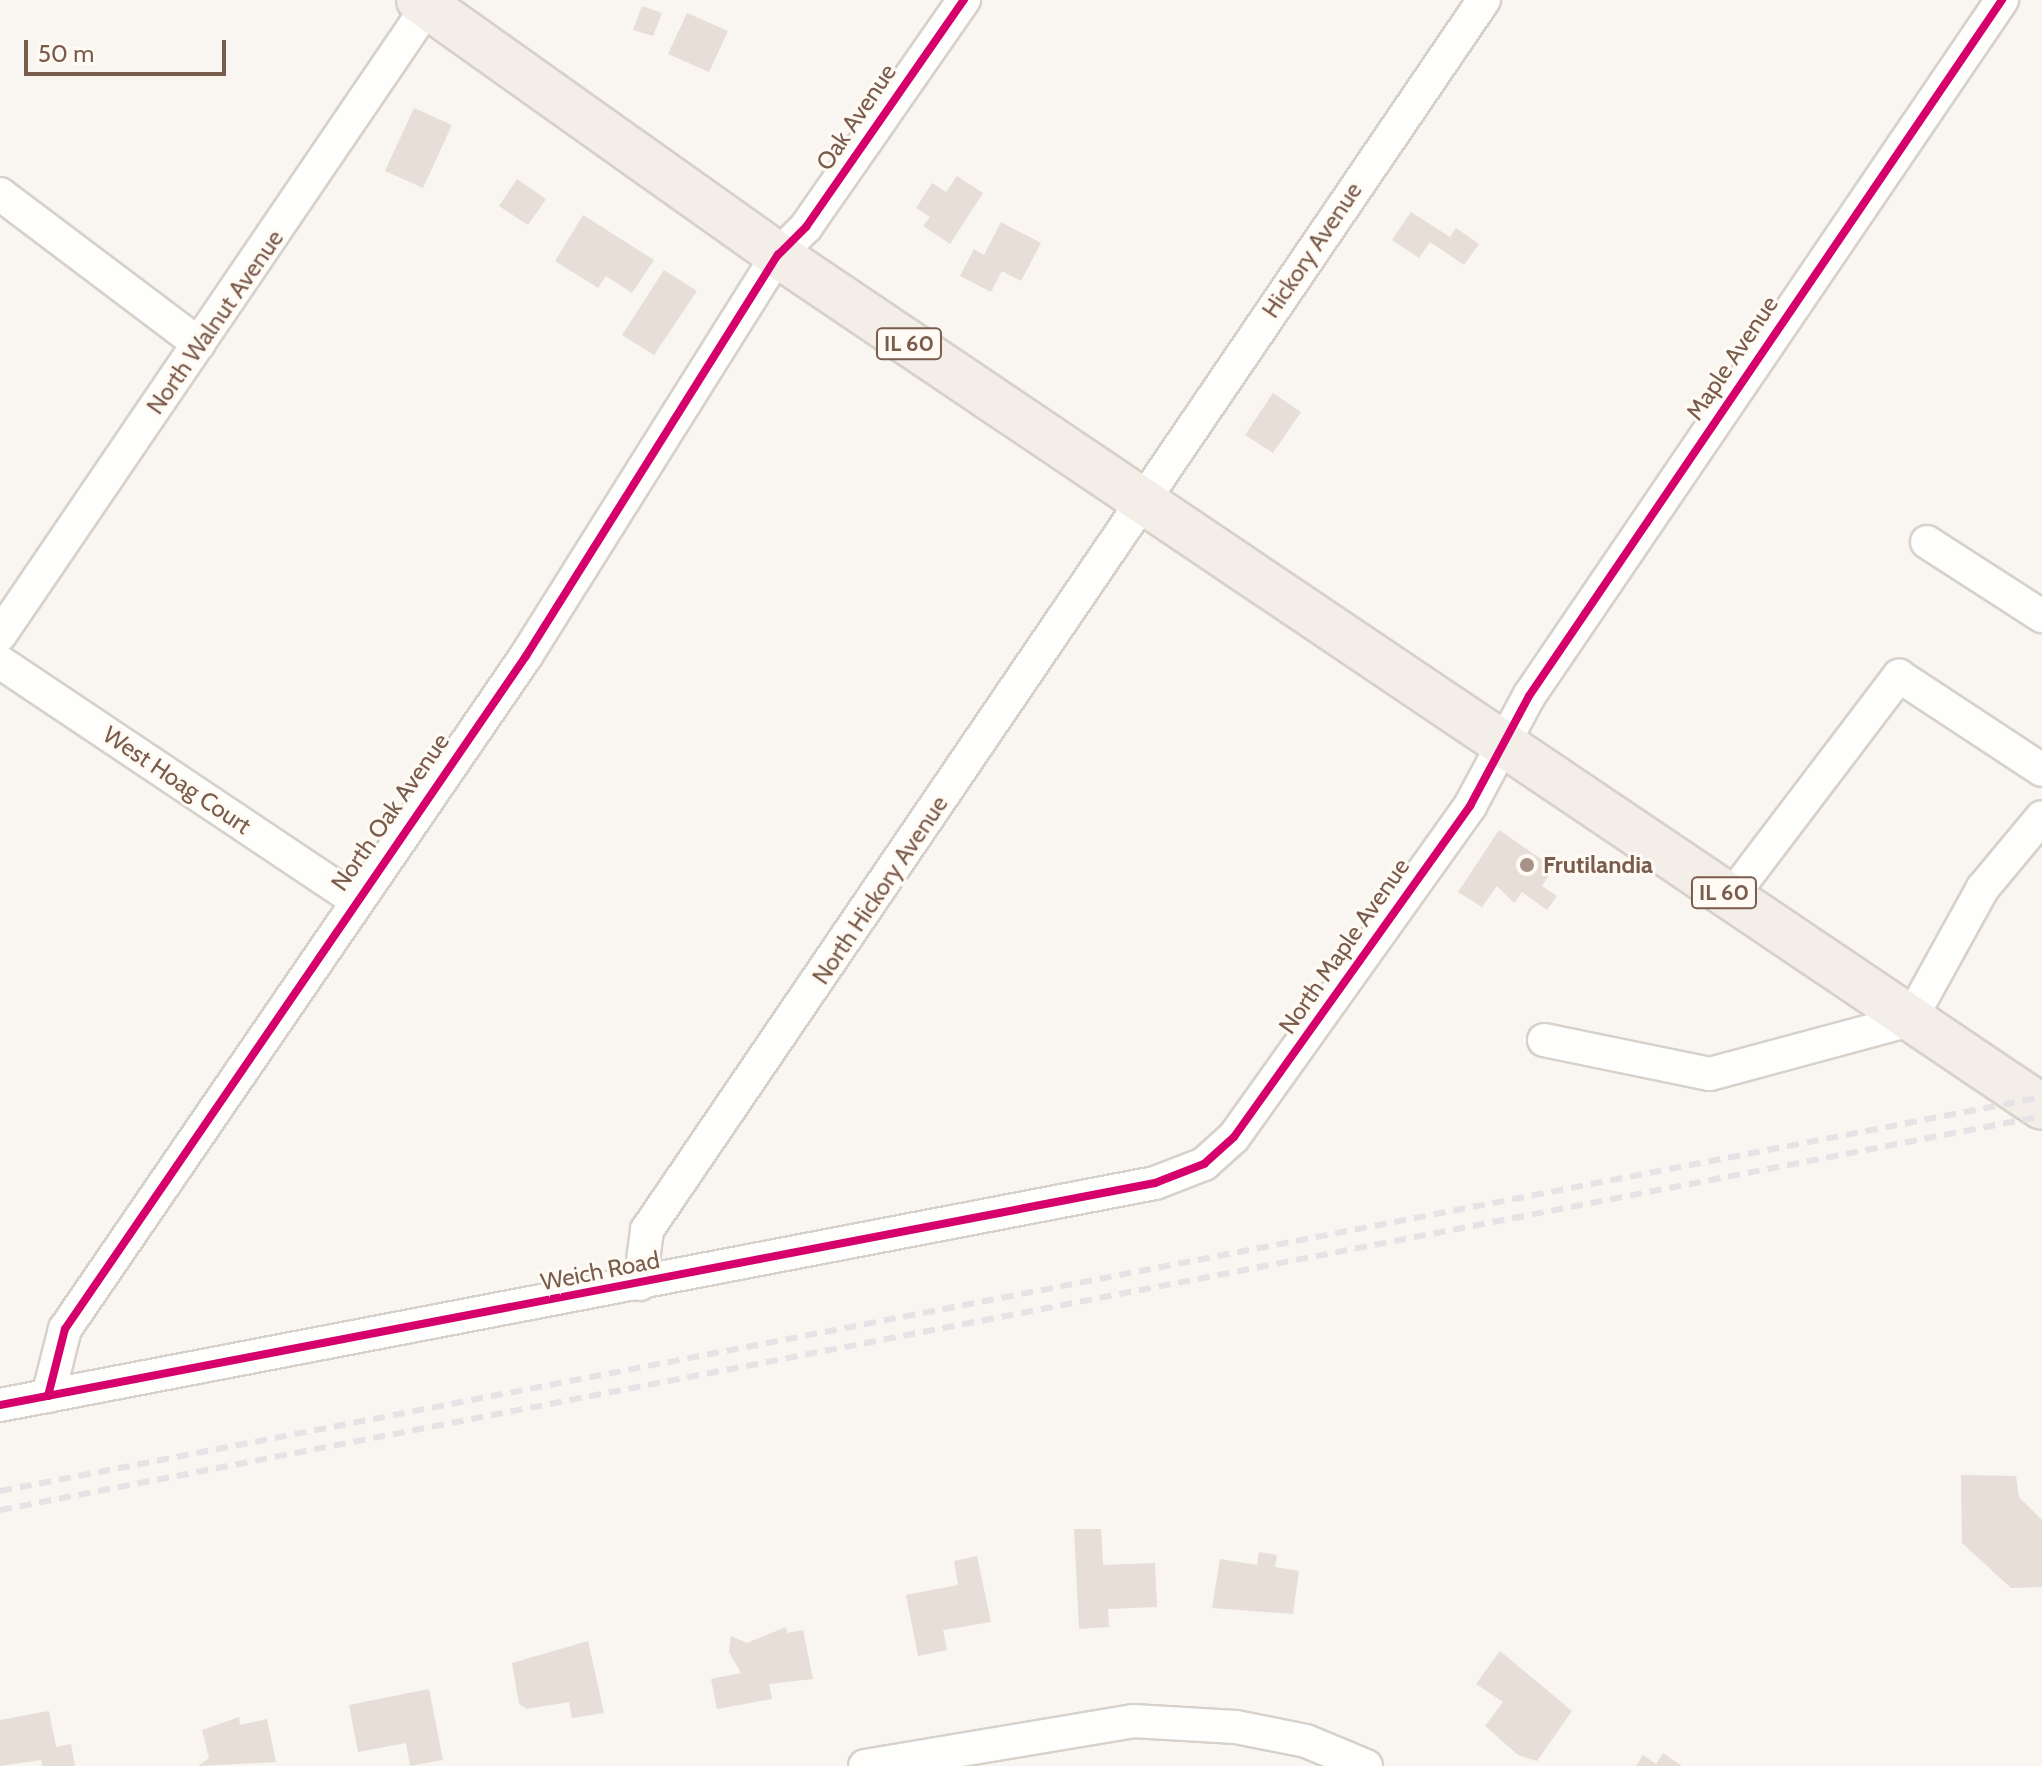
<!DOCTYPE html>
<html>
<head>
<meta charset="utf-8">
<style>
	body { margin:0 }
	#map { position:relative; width:2042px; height:1766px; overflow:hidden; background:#f9f5f0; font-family:Cabin,sans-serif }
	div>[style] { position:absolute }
	.building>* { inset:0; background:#e6ded7 }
	.roads { filter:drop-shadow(2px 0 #d7d1cb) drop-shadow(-2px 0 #d7d1cb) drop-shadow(0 2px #d7d1cb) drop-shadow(0 -2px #d7d1cb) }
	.street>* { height:32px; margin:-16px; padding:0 16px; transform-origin:16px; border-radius:16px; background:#fefefd }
	.primary>* { height:44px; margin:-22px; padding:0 22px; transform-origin:22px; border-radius:22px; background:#f3eee8 }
	.rail>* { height:6px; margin-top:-3px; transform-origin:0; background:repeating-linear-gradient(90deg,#e6e3e7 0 12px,transparent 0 20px) }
	.cycleway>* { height:8px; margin:-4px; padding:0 4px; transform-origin:4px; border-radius:4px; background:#d6006c }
	.dots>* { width:22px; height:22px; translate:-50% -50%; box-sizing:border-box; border:4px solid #fffaf3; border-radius:50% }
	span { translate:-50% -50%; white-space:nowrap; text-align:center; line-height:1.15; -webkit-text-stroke:6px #fffaf3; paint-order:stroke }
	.shield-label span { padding:2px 6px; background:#fffaf3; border:2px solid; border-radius:6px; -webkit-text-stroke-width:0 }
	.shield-label { font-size:22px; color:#7a5c4d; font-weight:700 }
	.street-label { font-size:24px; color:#7a5c4d }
	.poi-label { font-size:24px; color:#7a5c4d; font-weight:700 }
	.left { translate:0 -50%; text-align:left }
	.scale { position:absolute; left:24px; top:40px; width:202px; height:36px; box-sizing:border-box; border:4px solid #7a5c4d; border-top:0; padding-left:10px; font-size:24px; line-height:28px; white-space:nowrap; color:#7a5c4d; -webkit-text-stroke:6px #fffaf3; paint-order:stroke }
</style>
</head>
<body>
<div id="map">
	<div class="building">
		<div style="clip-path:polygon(642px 6px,662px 13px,653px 36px,633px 30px)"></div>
		<div style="clip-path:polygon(687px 13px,728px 31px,709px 72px,668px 54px)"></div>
		<div style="clip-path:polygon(414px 108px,452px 125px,423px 188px,385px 171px)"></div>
		<div style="clip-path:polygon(957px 176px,983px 193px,950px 244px,923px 226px,930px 217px,916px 208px,932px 183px,946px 192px)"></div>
		<div style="clip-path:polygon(517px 179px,546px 199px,528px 225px,499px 206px)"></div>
		<div style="clip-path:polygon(1411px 212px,1450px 237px,1456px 228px,1479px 244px,1464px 265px,1430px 242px,1419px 258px,1392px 240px)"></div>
		<div style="clip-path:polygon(583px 215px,654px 260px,632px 293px,606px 276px,598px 288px,555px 261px)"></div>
		<div style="clip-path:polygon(1001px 222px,1041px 243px,1021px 281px,1002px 271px,991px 292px,960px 276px,974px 249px,984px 255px)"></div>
		<div style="clip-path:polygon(664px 270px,697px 291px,654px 355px,622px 335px)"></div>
		<div style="clip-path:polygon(1273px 393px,1301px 412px,1273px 453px,1245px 435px)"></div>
		<div style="clip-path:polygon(1499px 830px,1554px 868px,1542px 886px,1557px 896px,1547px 910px,1522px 892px,1514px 903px,1497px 886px,1482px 907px,1458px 892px)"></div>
		<div style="clip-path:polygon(1961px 1475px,2016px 1476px,2019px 1497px,2042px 1520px,2042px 1587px,2011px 1588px,1962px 1543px)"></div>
		<div style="clip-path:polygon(1074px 1529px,1101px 1529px,1103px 1565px,1155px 1563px,1157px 1607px,1108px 1609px,1109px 1627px,1079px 1629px)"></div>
		<div style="clip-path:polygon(1259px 1552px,1277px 1555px,1275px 1567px,1299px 1571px,1293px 1614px,1212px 1608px,1220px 1559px,1257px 1565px)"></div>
		<div style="clip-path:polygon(977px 1556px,991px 1622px,943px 1630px,947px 1650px,918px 1656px,906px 1595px,958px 1585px,954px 1561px)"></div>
		<div style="clip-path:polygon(786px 1627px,787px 1633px,803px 1630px,813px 1679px,769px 1684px,772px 1699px,717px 1709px,711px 1679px,741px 1673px,729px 1652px,731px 1636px,747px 1643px)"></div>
		<div style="clip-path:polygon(588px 1641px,604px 1713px,572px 1718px,569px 1702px,527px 1709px,519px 1704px,512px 1663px)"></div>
		<div style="clip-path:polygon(1500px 1651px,1572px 1711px,1537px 1761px,1518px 1755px,1485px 1726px,1503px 1702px,1476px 1684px)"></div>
		<div style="clip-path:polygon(429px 1689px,443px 1760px,410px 1766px,406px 1743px,358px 1752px,349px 1705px)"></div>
		<div style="clip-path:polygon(49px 1711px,56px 1747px,71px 1744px,75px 1766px,42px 1766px,41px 1760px,0 1766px,0 1720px)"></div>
		<div style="clip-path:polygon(239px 1717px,240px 1725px,267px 1719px,276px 1762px,198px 1766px,209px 1758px,202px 1730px)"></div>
		<div style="clip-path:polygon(1663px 1753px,1682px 1766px,1636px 1766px,1643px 1755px,1656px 1764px)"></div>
	</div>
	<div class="roads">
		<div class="street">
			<div style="left:0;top:194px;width:249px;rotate:37deg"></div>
			<div style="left:1927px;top:542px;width:137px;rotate:32.8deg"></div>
			<div style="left:0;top:635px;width:768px;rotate:-55.77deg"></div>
			<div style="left:0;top:662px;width:425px;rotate:33.8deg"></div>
			<div style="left:1731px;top:897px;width:278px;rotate:-52.8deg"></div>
			<div style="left:1899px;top:676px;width:171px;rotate:33.3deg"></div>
			<div style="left:1544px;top:1040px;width:169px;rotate:11.6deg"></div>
			<div style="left:1710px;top:1074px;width:207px;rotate:-15.1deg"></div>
			<div style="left:1910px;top:1020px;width:151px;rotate:-61.1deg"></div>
			<div style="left:1983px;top:888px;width:92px;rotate:-50.3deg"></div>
			<div style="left:640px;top:1284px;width:54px;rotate:-82.6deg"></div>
			<div style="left:647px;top:1230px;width:1488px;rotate:-55.77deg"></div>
			<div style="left:48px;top:1396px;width:69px;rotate:-75.8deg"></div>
			<div style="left:65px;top:1329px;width:816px;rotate:-55.59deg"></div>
			<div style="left:526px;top:656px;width:474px;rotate:-57.9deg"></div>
			<div style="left:778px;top:255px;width:40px;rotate:-45deg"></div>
			<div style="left:806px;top:227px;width:277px;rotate:-55.2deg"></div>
			<div style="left:0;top:1405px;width:1176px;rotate:-10.88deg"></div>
			<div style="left:1155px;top:1183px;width:53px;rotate:-21.2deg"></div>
			<div style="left:1204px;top:1164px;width:40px;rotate:-42deg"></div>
			<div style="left:1234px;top:1137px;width:407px;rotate:-54.5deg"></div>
			<div style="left:1470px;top:806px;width:125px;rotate:-61.8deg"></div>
			<div style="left:1529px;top:696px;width:842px;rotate:-55.8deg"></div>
			<div style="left:865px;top:1766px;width:272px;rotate:-9.5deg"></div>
			<div style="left:1133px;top:1721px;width:103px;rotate:3.3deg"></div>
			<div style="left:1236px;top:1727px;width:71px;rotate:11.3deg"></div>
			<div style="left:1306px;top:1741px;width:65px;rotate:22.6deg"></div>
		</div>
		<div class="primary">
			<div style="left:419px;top:0;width:440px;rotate:35.4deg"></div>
			<div style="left:778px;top:255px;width:1524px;rotate:33.98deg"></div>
		</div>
	</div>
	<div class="rail">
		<div style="left:0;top:1491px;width:2080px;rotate:-10.92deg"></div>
		<div style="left:0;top:1510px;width:2080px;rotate:-10.92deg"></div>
	</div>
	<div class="cycleway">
		<div style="left:48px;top:1396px;width:69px;rotate:-75.8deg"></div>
		<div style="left:65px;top:1329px;width:816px;rotate:-55.59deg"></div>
		<div style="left:526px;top:656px;width:474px;rotate:-57.9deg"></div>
		<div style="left:778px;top:255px;width:40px;rotate:-45deg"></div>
		<div style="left:806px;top:227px;width:277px;rotate:-55.2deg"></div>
		<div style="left:0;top:1405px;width:1176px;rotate:-10.88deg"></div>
		<div style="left:1155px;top:1183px;width:53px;rotate:-21.2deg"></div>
		<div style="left:1204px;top:1164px;width:40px;rotate:-42deg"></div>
		<div style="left:1234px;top:1137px;width:407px;rotate:-54.5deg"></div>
		<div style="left:1470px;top:806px;width:125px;rotate:-61.8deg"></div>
		<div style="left:1529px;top:696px;width:842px;rotate:-55.8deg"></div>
	</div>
	<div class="dots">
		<div style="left:1527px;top:865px;background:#a69286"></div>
	</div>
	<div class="shield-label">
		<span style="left:909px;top:344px">IL 60</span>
		<span style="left:1724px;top:893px">IL 60</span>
	</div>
	<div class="street-label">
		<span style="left:856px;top:117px;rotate:-56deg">Oak Avenue</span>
		<span style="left:1312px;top:250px;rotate:-56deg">Hickory Avenue</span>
		<span style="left:215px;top:322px;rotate:-55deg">North Walnut Avenue</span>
		<span style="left:1732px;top:358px;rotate:-56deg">Maple Avenue</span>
		<span style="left:177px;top:780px;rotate:34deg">West Hoag Court</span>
		<span style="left:390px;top:812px;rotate:-55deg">North Oak Avenue</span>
		<span style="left:880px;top:890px;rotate:-56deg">North Hickory Avenue</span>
		<span style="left:1344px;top:946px;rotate:-55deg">North Maple Avenue</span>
		<span style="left:600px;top:1271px;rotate:-11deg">Weich Road</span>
	</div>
	<div class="poi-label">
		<span class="left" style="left:1543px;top:865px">Frutilandia</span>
	</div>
	<div class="scale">50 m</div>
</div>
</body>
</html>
